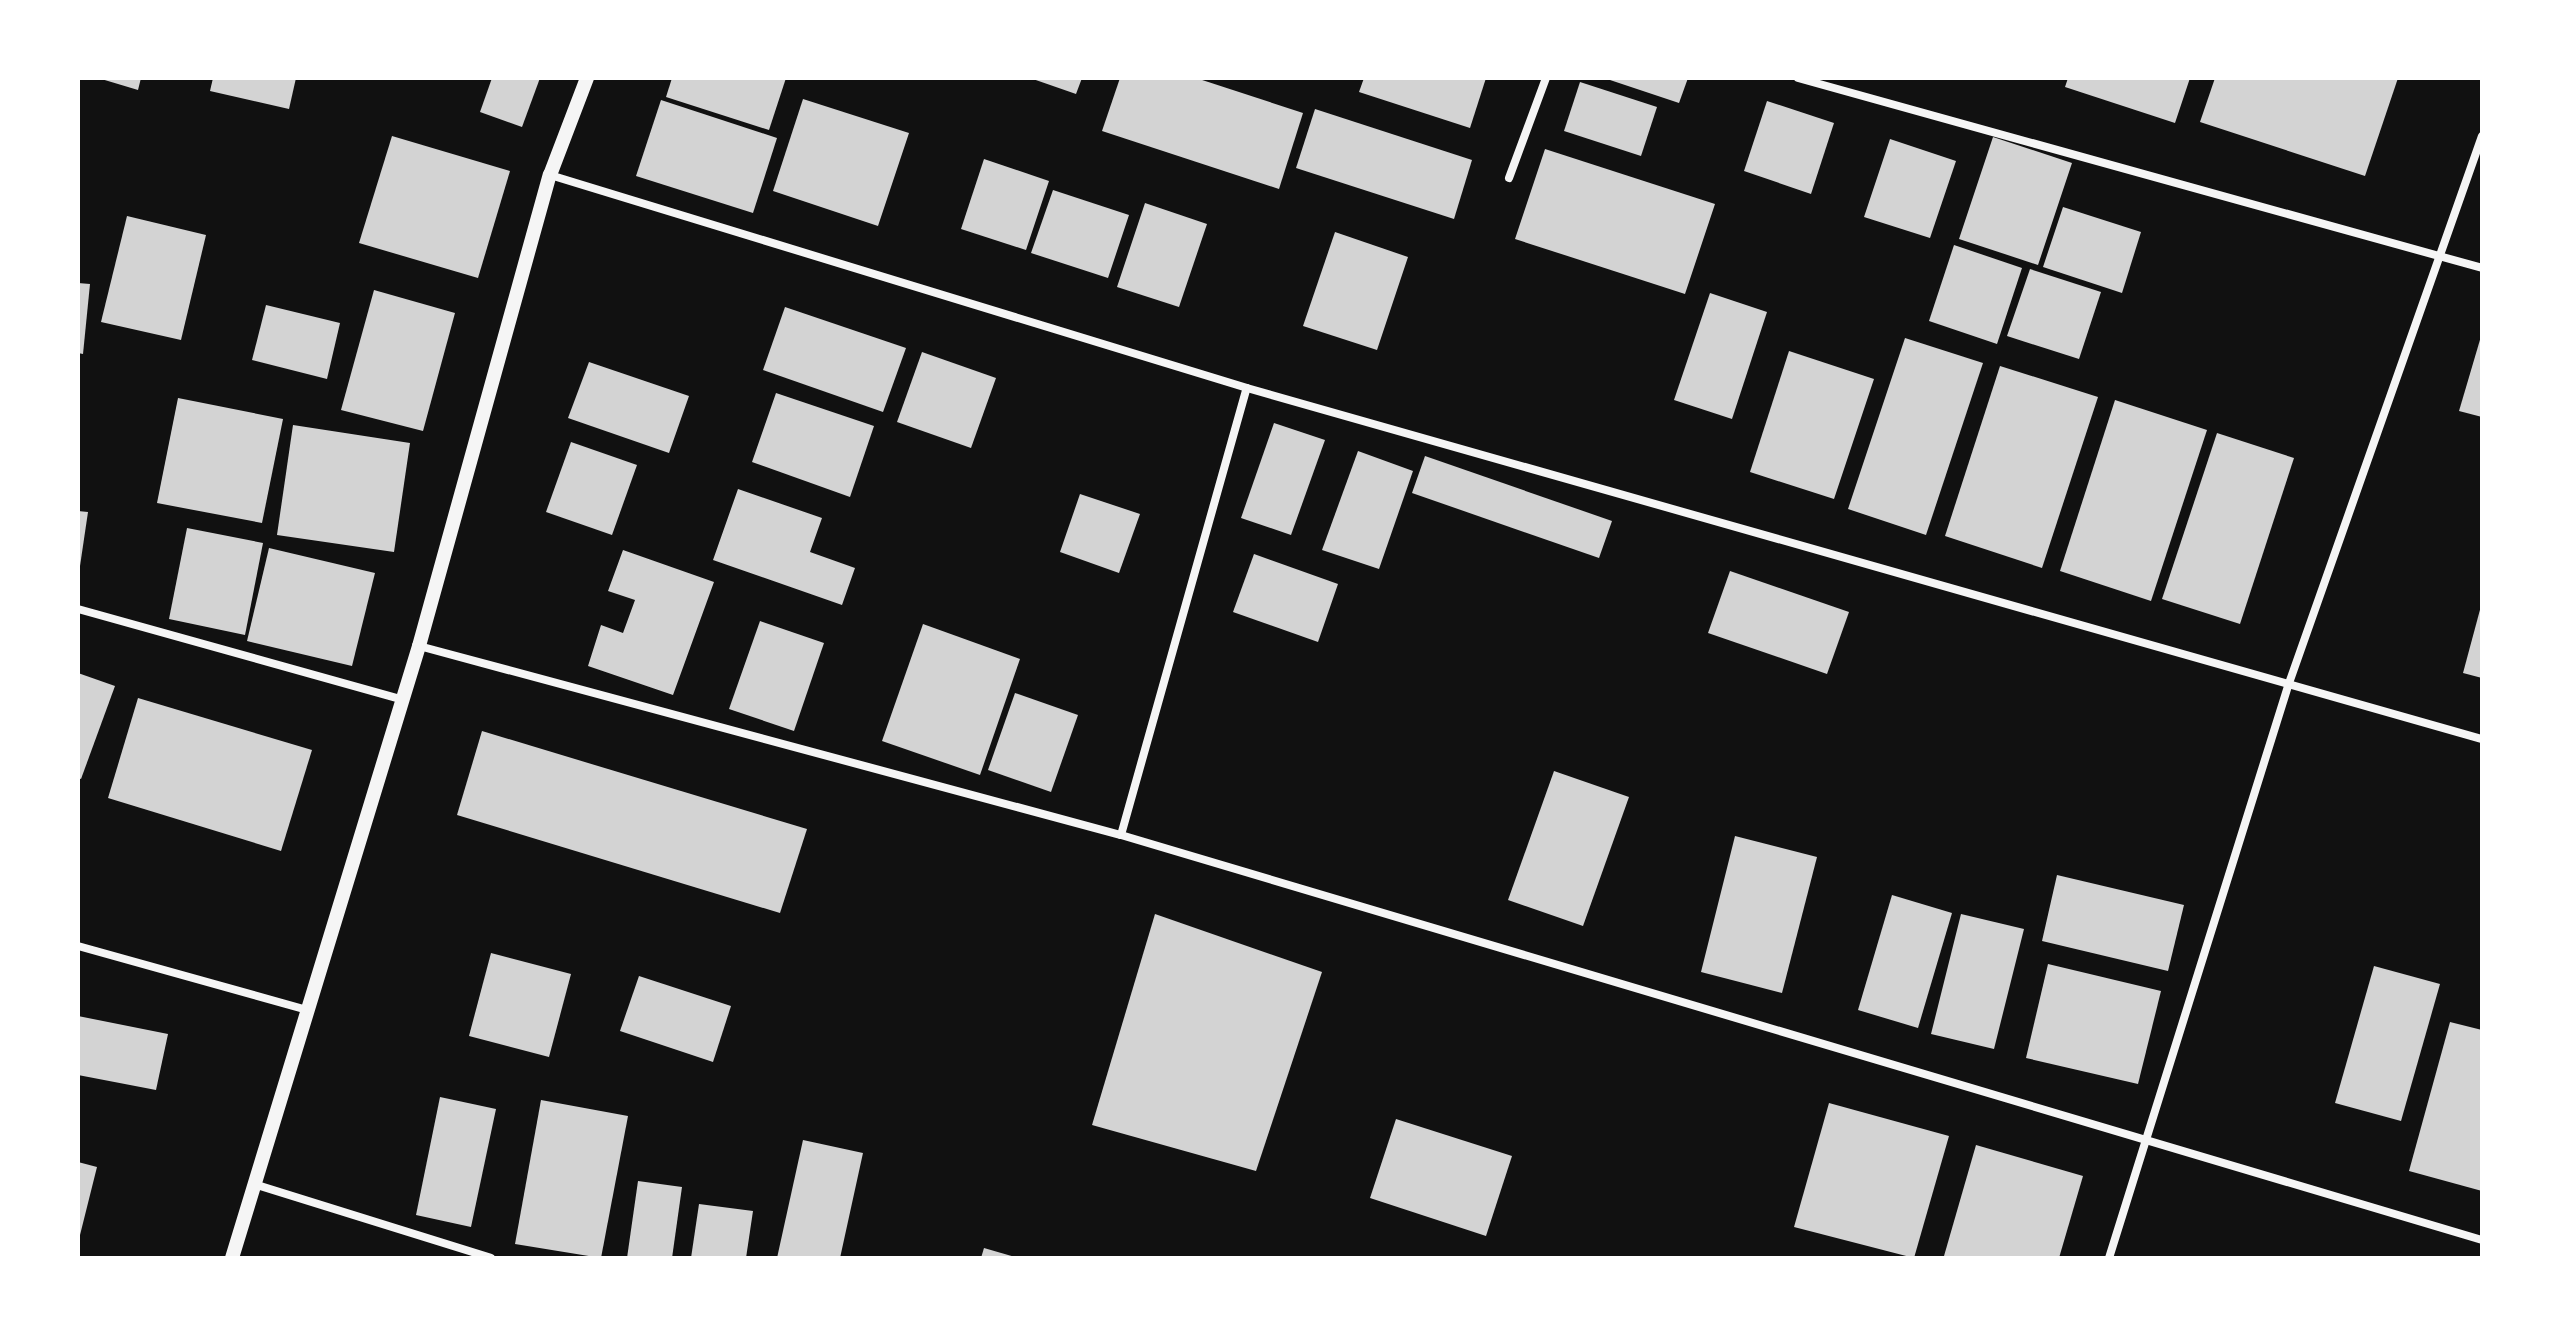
<!DOCTYPE html>
<html>
<head>
<meta charset="utf-8">
<style>
	body { margin:0 }
	#map { position:relative; width:2560px; height:1336px; overflow:hidden; background:#111; font-family:"Open Sans",sans-serif }
	div>[style] { position:absolute }
	.building>* { inset:0; background:#d3d3d3 }
	.minor>* { height:8px; margin:-4px; padding:0 4px; transform-origin:4px; border-radius:4px; background:#f5f5f5 }
	.tertiary>* { height:14px; margin:-7px; padding:0 7px; transform-origin:7px; border-radius:7px; background:#f5f5f5 }
	span { translate:-50% -50%; white-space:nowrap; text-align:center; line-height:1.15; -webkit-text-stroke:6px #fff; paint-order:stroke }
	.frame { position:absolute; inset:0; border:80px solid #fff; pointer-events:none }
</style>
</head>
<body>
<div id="map">
	<div class="building">
		<div style="clip-path:polygon(98px 78px,141px 78px,138px 90px)"></div>
		<div style="clip-path:polygon(213px 78px,296px 78px,289px 109px,210px 91px)"></div>
		<div style="clip-path:polygon(492px 78px,540px 78px,522px 127px,480px 112px)"></div>
		<div style="clip-path:polygon(672px 78px,786px 78px,769px 130px,666px 97px)"></div>
		<div style="clip-path:polygon(1030px 78px,1082px 78px,1076px 94px)"></div>
		<div style="clip-path:polygon(1120px 78px,1196px 78px,1303px 113px,1279px 189px,1102px 131px)"></div>
		<div style="clip-path:polygon(1364px 78px,1486px 78px,1470px 128px,1359px 92px)"></div>
		<div style="clip-path:polygon(1604px 78px,1688px 78px,1679px 103px)"></div>
		<div style="clip-path:polygon(2068px 78px,2190px 78px,2175px 123px,2065px 87px)"></div>
		<div style="clip-path:polygon(2215px 78px,2398px 78px,2365px 176px,2200px 122px)"></div>
		<div style="clip-path:polygon(1580px 82px,1657px 107px,1641px 156px,1564px 131px)"></div>
		<div style="clip-path:polygon(803px 99px,909px 133px,878px 226px,773px 191px)"></div>
		<div style="clip-path:polygon(661px 100px,777px 138px,753px 213px,636px 176px)"></div>
		<div style="clip-path:polygon(1767px 101px,1834px 123px,1811px 194px,1744px 171px)"></div>
		<div style="clip-path:polygon(1315px 109px,1472px 160px,1454px 219px,1296px 168px)"></div>
		<div style="clip-path:polygon(392px 136px,510px 171px,478px 278px,359px 243px)"></div>
		<div style="clip-path:polygon(1993px 137px,2072px 163px,2038px 265px,1959px 239px)"></div>
		<div style="clip-path:polygon(1890px 139px,1956px 161px,1930px 238px,1864px 217px)"></div>
		<div style="clip-path:polygon(1545px 149px,1715px 204px,1685px 294px,1515px 239px)"></div>
		<div style="clip-path:polygon(984px 159px,1049px 181px,1026px 250px,961px 229px)"></div>
		<div style="clip-path:polygon(1053px 190px,1129px 215px,1108px 278px,1031px 253px)"></div>
		<div style="clip-path:polygon(1145px 203px,1207px 224px,1179px 307px,1117px 287px)"></div>
		<div style="clip-path:polygon(2063px 207px,2141px 232px,2122px 293px,2043px 267px)"></div>
		<div style="clip-path:polygon(127px 216px,206px 235px,181px 340px,101px 322px)"></div>
		<div style="clip-path:polygon(1335px 232px,1408px 257px,1377px 350px,1303px 326px)"></div>
		<div style="clip-path:polygon(1954px 245px,2022px 268px,1997px 344px,1929px 321px)"></div>
		<div style="clip-path:polygon(2030px 269px,2101px 292px,2079px 359px,2007px 336px)"></div>
		<div style="clip-path:polygon(78px 283px,90px 284px,83px 354px,78px 353px)"></div>
		<div style="clip-path:polygon(374px 290px,455px 313px,423px 431px,341px 410px)"></div>
		<div style="clip-path:polygon(1710px 293px,1767px 312px,1732px 419px,1674px 400px)"></div>
		<div style="clip-path:polygon(266px 305px,340px 323px,327px 379px,252px 360px)"></div>
		<div style="clip-path:polygon(785px 307px,906px 348px,883px 412px,763px 370px)"></div>
		<div style="clip-path:polygon(2482px 333px,2482px 417px,2459px 411px)"></div>
		<div style="clip-path:polygon(1905px 338px,1983px 363px,1926px 535px,1848px 509px)"></div>
		<div style="clip-path:polygon(1789px 351px,1874px 379px,1834px 499px,1750px 472px)"></div>
		<div style="clip-path:polygon(922px 352px,996px 378px,971px 448px,897px 422px)"></div>
		<div style="clip-path:polygon(589px 362px,689px 396px,669px 453px,568px 418px)"></div>
		<div style="clip-path:polygon(2000px 366px,2098px 397px,2042px 568px,1945px 536px)"></div>
		<div style="clip-path:polygon(776px 393px,874px 426px,850px 497px,752px 462px)"></div>
		<div style="clip-path:polygon(178px 398px,283px 419px,262px 523px,157px 503px)"></div>
		<div style="clip-path:polygon(2115px 400px,2207px 430px,2151px 601px,2060px 571px)"></div>
		<div style="clip-path:polygon(1274px 423px,1325px 440px,1291px 535px,1241px 518px)"></div>
		<div style="clip-path:polygon(293px 425px,410px 443px,394px 552px,277px 535px)"></div>
		<div style="clip-path:polygon(2217px 433px,2294px 458px,2240px 624px,2162px 599px)"></div>
		<div style="clip-path:polygon(571px 442px,637px 465px,612px 535px,546px 512px)"></div>
		<div style="clip-path:polygon(1358px 451px,1413px 471px,1379px 569px,1322px 550px)"></div>
		<div style="clip-path:polygon(1425px 456px,1612px 521px,1599px 558px,1412px 493px)"></div>
		<div style="clip-path:polygon(738px 489px,822px 518px,810px 552px,855px 568px,842px 605px,713px 560px)"></div>
		<div style="clip-path:polygon(1080px 494px,1140px 514px,1119px 573px,1060px 552px)"></div>
		<div style="clip-path:polygon(78px 511px,88px 512px,80px 566px,78px 566px)"></div>
		<div style="clip-path:polygon(187px 528px,263px 543px,245px 635px,169px 619px)"></div>
		<div style="clip-path:polygon(269px 548px,375px 573px,352px 666px,247px 641px)"></div>
		<div style="clip-path:polygon(623px 550px,714px 582px,673px 695px,588px 666px,601px 625px,623px 633px,635px 600px,608px 591px)"></div>
		<div style="clip-path:polygon(1254px 554px,1338px 584px,1318px 642px,1233px 612px)"></div>
		<div style="clip-path:polygon(1730px 571px,1849px 612px,1827px 674px,1708px 633px)"></div>
		<div style="clip-path:polygon(2481px 606px,2482px 606px,2482px 678px,2463px 673px)"></div>
		<div style="clip-path:polygon(760px 621px,824px 643px,794px 731px,729px 709px)"></div>
		<div style="clip-path:polygon(923px 624px,1020px 659px,980px 775px,882px 741px)"></div>
		<div style="clip-path:polygon(78px 673px,115px 686px,81px 779px,78px 778px)"></div>
		<div style="clip-path:polygon(1015px 693px,1078px 715px,1051px 792px,988px 770px)"></div>
		<div style="clip-path:polygon(138px 698px,312px 750px,281px 851px,108px 798px)"></div>
		<div style="clip-path:polygon(482px 731px,807px 829px,780px 913px,457px 815px)"></div>
		<div style="clip-path:polygon(1554px 771px,1629px 797px,1583px 926px,1508px 900px)"></div>
		<div style="clip-path:polygon(1735px 836px,1817px 857px,1782px 993px,1701px 972px)"></div>
		<div style="clip-path:polygon(2057px 875px,2184px 905px,2168px 971px,2042px 941px)"></div>
		<div style="clip-path:polygon(1892px 895px,1952px 913px,1918px 1028px,1858px 1010px)"></div>
		<div style="clip-path:polygon(1155px 914px,1322px 972px,1256px 1171px,1092px 1125px)"></div>
		<div style="clip-path:polygon(1961px 914px,2024px 929px,1994px 1049px,1931px 1034px)"></div>
		<div style="clip-path:polygon(491px 953px,571px 974px,549px 1057px,469px 1036px)"></div>
		<div style="clip-path:polygon(2048px 964px,2161px 991px,2138px 1084px,2026px 1058px)"></div>
		<div style="clip-path:polygon(2374px 966px,2440px 984px,2401px 1121px,2335px 1103px)"></div>
		<div style="clip-path:polygon(639px 976px,731px 1006px,713px 1062px,620px 1031px)"></div>
		<div style="clip-path:polygon(78px 1016px,168px 1034px,156px 1090px,78px 1075px)"></div>
		<div style="clip-path:polygon(2450px 1022px,2482px 1030px,2482px 1191px,2409px 1171px)"></div>
		<div style="clip-path:polygon(440px 1097px,496px 1109px,471px 1227px,416px 1215px)"></div>
		<div style="clip-path:polygon(541px 1100px,628px 1116px,601px 1258px,515px 1244px)"></div>
		<div style="clip-path:polygon(1829px 1103px,1949px 1136px,1914px 1258px,1794px 1227px)"></div>
		<div style="clip-path:polygon(1396px 1119px,1512px 1156px,1486px 1236px,1370px 1198px)"></div>
		<div style="clip-path:polygon(803px 1140px,863px 1153px,840px 1258px,777px 1258px)"></div>
		<div style="clip-path:polygon(1976px 1145px,2083px 1176px,2059px 1258px,1944px 1256px)"></div>
		<div style="clip-path:polygon(78px 1162px,97px 1167px,79px 1239px,78px 1238px)"></div>
		<div style="clip-path:polygon(638px 1181px,682px 1187px,672px 1258px,627px 1258px)"></div>
		<div style="clip-path:polygon(699px 1204px,753px 1211px,746px 1258px,691px 1258px)"></div>
		<div style="clip-path:polygon(984px 1248px,1015px 1257px,1015px 1258px,981px 1258px)"></div>
	</div>
	<div class="minor">
		<div style="left:1798px;top:78px;width:710px;rotate:15.52deg"></div>
		<div style="left:550px;top:175px;width:729px;rotate:16.99deg"></div>
		<div style="left:1247px;top:388px;width:1284px;rotate:15.87deg"></div>
		<div style="left:1509px;top:178px;width:107px;rotate:-69.7deg"></div>
		<div style="left:78px;top:609px;width:335px;rotate:15.6deg"></div>
		<div style="left:419px;top:646px;width:727px;rotate:15.07deg"></div>
		<div style="left:1121px;top:835px;width:1420px;rotate:16.57deg"></div>
		<div style="left:1121px;top:835px;width:464px;rotate:-74.3deg"></div>
		<div style="left:78px;top:946px;width:238px;rotate:15.6deg"></div>
		<div style="left:254px;top:1184px;width:248px;rotate:17.3deg"></div>
		<div style="left:2109px;top:1258px;width:599px;rotate:-72.62deg"></div>
		<div style="left:2288px;top:686px;width:583px;rotate:-70.57deg"></div>
	</div>
	<div class="tertiary">
		<div style="left:232px;top:1258px;width:640px;rotate:-73.01deg"></div>
		<div style="left:419px;top:646px;width:489px;rotate:-74.5deg"></div>
		<div style="left:550px;top:175px;width:104px;rotate:-69.1deg"></div>
	</div>
	<div class="frame"></div>
</div>
</body>
</html>
